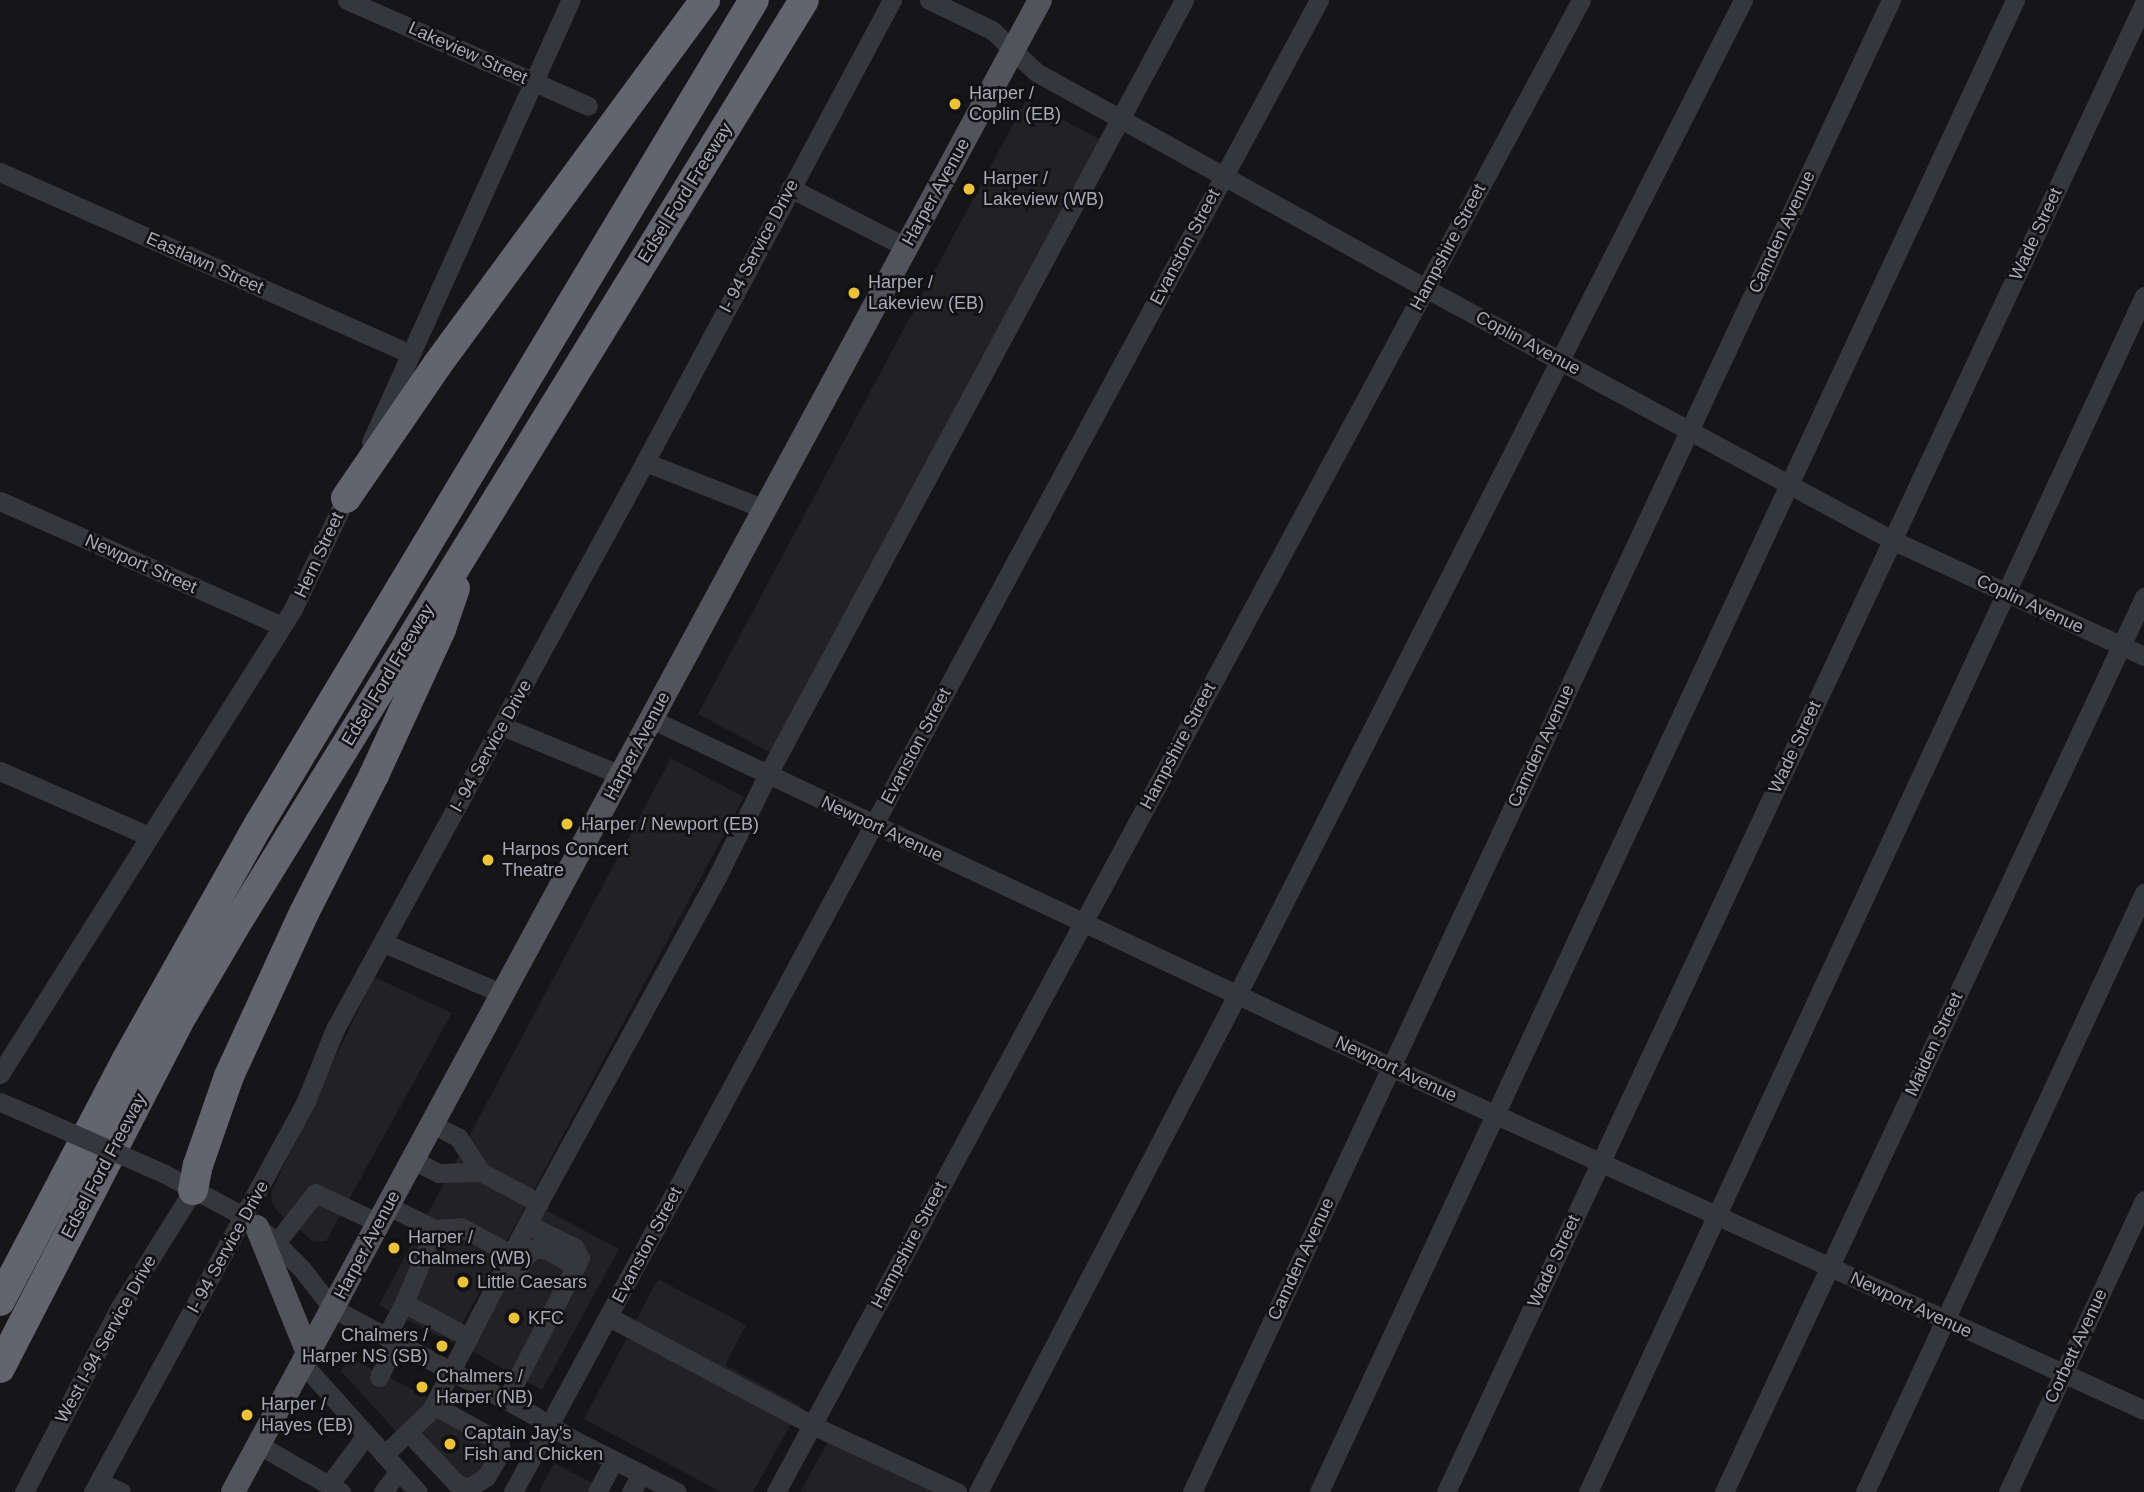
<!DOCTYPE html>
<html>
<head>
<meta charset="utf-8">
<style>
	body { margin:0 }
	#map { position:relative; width:2144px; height:1492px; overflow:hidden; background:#161517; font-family:Arial,sans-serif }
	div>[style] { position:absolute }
	.built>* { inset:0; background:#222124 }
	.minor>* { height:19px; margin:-9.5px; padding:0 9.5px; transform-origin:9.5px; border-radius:9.5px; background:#36373c }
	.major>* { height:24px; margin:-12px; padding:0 12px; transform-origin:12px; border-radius:12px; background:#53545b }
	.highway>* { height:30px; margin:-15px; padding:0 15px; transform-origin:15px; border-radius:15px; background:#63646d }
	.minor-bridge>* { height:19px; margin:-9.5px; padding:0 9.5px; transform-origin:9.5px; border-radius:9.5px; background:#36373c }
	.dots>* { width:19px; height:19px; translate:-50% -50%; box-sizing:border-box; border:4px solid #111012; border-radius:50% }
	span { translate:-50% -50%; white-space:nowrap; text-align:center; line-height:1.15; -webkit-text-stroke:5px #111012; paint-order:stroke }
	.street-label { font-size:18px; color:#a8abb7 }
	.poi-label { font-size:18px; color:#a8abb7 }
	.left { translate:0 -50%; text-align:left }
	.right { translate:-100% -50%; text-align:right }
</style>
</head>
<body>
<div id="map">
	<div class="built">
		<div style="clip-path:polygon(1026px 100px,1101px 140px,773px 754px,698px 714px)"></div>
		<div style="clip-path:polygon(671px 758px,744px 797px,452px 1343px,379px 1305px)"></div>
		<div style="clip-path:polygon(374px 977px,452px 1013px,326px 1241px,314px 1242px,277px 1211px,272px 1202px,272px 1190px)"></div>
		<div style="clip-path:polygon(544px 1209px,619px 1249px,542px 1390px,468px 1349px)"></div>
		<div style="clip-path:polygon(658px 1279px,746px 1325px,725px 1365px,801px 1406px,753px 1492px,721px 1492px,584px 1419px)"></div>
		<div style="clip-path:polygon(349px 1357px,511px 1440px,481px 1492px,451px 1492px,341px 1371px)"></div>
		<div style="clip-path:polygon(829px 1440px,939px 1492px,800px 1492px)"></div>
		<div style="clip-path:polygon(554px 1463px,610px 1492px,539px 1492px)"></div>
	</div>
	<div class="minor">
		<div style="left:347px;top:0;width:263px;rotate:23.7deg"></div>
		<div style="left:929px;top:0;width:70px;rotate:25.5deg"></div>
		<div style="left:992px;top:30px;width:61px;rotate:43.7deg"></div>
		<div style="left:1036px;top:72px;width:445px;rotate:29deg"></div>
		<div style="left:1425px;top:288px;width:531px;rotate:28.35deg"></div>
		<div style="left:1892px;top:540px;width:277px;rotate:24.7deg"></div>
		<div style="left:0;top:172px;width:449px;rotate:23.9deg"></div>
		<div style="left:790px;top:188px;width:130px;rotate:27deg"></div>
		<div style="left:371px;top:442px;width:485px;rotate:-65.7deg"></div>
		<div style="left:645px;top:462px;width:129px;rotate:21.4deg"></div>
		<div style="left:0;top:501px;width:308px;rotate:23.9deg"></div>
		<div style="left:651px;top:719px;width:818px;rotate:25.19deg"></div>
		<div style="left:1391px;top:1067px;width:827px;rotate:24.49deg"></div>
		<div style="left:502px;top:726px;width:129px;rotate:22.4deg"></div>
		<div style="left:0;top:771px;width:163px;rotate:23.6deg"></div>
		<div style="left:384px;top:943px;width:129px;rotate:23.2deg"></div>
		<div style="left:0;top:1074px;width:550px;rotate:-57.78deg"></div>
		<div style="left:293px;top:609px;width:133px;rotate:-64.6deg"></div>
		<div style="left:0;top:1102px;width:36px;rotate:23deg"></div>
		<div style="left:432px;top:1124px;width:29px;rotate:27deg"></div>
		<div style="left:458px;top:1137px;width:42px;rotate:56.7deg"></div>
		<div style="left:481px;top:1172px;width:66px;rotate:28.1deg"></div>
		<div style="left:413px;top:1160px;width:29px;rotate:27deg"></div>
		<div style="left:439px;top:1173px;width:42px;rotate:-1.4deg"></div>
		<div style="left:165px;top:1174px;width:81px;rotate:28.2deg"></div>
		<div style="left:236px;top:1212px;width:39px;rotate:36deg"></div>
		<div style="left:268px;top:1235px;width:48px;rotate:45deg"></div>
		<div style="left:302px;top:1269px;width:49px;rotate:52.4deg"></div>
		<div style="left:332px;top:1308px;width:218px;rotate:27.9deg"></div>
		<div style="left:525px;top:1410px;width:57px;rotate:31.5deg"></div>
		<div style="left:574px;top:1440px;width:115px;rotate:26.8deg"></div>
		<div style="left:388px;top:1206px;width:52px;rotate:26.1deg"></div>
		<div style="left:435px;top:1229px;width:80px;rotate:112.7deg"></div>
		<div style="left:404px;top:1303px;width:72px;rotate:28deg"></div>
		<div style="left:435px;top:1229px;width:26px;rotate:-4deg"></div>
		<div style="left:461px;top:1227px;width:57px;rotate:28.4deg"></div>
		<div style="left:276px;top:1243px;width:63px;rotate:-52deg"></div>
		<div style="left:315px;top:1193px;width:71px;rotate:25.1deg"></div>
		<div style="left:513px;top:1278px;width:24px;rotate:-60deg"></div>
		<div style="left:525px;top:1257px;width:13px;rotate:-42deg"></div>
		<div style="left:535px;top:1248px;width:12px;rotate:9deg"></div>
		<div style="left:547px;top:1250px;width:33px;rotate:29deg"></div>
		<div style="left:609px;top:1317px;width:230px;rotate:28deg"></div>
		<div style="left:812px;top:1425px;width:160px;rotate:24.8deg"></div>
		<div style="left:386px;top:1337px;width:38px;rotate:-62deg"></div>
		<div style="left:303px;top:1364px;width:172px;rotate:48.1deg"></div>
		<div style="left:379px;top:1377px;width:38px;rotate:-65deg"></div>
		<div style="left:506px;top:1400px;width:160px;rotate:-62.5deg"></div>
		<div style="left:580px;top:1258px;width:13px;rotate:-119deg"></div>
		<div style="left:574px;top:1247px;width:52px;rotate:-153.9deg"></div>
		<div style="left:409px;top:1433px;width:70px;rotate:46.7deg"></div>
		<div style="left:457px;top:1484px;width:12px;rotate:20deg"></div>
		<div style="left:468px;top:1488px;width:21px;rotate:-31deg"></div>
		<div style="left:486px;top:1477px;width:29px;rotate:-59deg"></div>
		<div style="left:501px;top:1452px;width:11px;rotate:-100deg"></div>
		<div style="left:499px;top:1441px;width:75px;rotate:-151.4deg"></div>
		<div style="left:259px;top:1445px;width:95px;rotate:29.8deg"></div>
		<div style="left:384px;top:1455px;width:65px;rotate:-43.8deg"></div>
		<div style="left:431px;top:1410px;width:209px;rotate:-62.7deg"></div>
		<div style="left:527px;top:1224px;width:398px;rotate:-61.3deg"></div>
		<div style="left:718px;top:875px;width:113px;rotate:-63.7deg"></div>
		<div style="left:768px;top:774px;width:879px;rotate:-61.74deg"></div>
		<div style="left:99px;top:1482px;width:24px;rotate:24deg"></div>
		<div style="left:329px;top:1485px;width:62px;rotate:-53.5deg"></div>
		<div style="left:24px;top:1492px;width:208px;rotate:-62.6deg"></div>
		<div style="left:120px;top:1307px;width:138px;rotate:-58deg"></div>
		<div style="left:93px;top:1492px;width:445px;rotate:-61.4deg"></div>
		<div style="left:306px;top:1101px;width:78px;rotate:-68.1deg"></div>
		<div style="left:335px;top:1029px;width:646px;rotate:-61.33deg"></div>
		<div style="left:645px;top:462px;width:524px;rotate:-61.87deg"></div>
		<div style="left:383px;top:1492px;width:26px;rotate:-53deg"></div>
		<div style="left:513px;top:1492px;width:1696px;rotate:-61.62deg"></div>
		<div style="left:597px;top:1492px;width:36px;rotate:-62deg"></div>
		<div style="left:631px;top:1492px;width:21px;rotate:-61deg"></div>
		<div style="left:776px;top:1492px;width:1695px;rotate:-61.65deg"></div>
		<div style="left:978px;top:1492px;width:560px;rotate:-62.47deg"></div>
		<div style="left:1237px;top:995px;width:1116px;rotate:-63.04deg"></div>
		<div style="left:1192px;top:1492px;width:1648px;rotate:-64.9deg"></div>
		<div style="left:1319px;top:1492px;width:1646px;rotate:-64.99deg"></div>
		<div style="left:1446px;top:1492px;width:1644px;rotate:-64.88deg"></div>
		<div style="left:1588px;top:1492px;width:1319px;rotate:-65.07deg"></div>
		<div style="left:1724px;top:1492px;width:989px;rotate:-64.86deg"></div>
		<div style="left:1865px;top:1492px;width:661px;rotate:-65.03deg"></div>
		<div style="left:2008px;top:1492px;width:322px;rotate:-65deg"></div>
	</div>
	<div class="major">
		<div style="left:257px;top:1227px;width:136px;rotate:68deg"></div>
		<div style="left:233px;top:1492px;width:1696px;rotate:-61.59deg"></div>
	</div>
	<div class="highway">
		<div style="left:346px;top:498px;width:161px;rotate:-55.6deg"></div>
		<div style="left:437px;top:365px;width:453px;rotate:-53.7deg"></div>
		<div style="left:193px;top:1190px;width:25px;rotate:-79deg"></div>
		<div style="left:198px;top:1165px;width:94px;rotate:-70.8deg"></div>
		<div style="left:229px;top:1076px;width:179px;rotate:-65.3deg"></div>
		<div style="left:304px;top:913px;width:155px;rotate:-63.1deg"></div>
		<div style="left:374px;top:775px;width:161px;rotate:-65.3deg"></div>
		<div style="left:441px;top:629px;width:43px;rotate:-71.1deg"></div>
		<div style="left:0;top:1301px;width:273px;rotate:-62.3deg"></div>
		<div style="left:127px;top:1059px;width:270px;rotate:-60.7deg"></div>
		<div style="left:259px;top:824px;width:961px;rotate:-59.01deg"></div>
		<div style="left:0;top:1368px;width:396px;rotate:-62.7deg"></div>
		<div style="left:182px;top:1016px;width:101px;rotate:-59.6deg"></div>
		<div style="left:233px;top:929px;width:1090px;rotate:-58.42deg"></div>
	</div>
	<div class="minor-bridge">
		<div style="left:33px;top:1116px;width:144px;rotate:23.7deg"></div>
	</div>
	<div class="dots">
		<div style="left:955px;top:104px;background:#ecc239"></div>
		<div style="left:969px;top:189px;background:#ecc239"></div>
		<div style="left:854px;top:293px;background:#ecc239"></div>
		<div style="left:567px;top:824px;background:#ecc239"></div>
		<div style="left:488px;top:860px;background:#ecc239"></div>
		<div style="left:394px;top:1248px;background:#ecc239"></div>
		<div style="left:463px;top:1282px;background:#ecc239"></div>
		<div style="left:514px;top:1318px;background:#ecc239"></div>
		<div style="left:442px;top:1346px;background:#ecc239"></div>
		<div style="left:422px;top:1387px;background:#ecc239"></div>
		<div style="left:247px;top:1415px;background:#ecc239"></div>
		<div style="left:450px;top:1444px;background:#ecc239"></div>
	</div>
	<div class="street-label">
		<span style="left:468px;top:53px;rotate:24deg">Lakeview Street</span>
		<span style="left:936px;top:192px;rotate:-61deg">Harper Avenue</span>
		<span style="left:685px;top:193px;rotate:-58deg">Edsel Ford Freeway</span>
		<span style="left:1782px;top:232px;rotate:-65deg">Camden Avenue</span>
		<span style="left:2036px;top:234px;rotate:-65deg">Wade Street</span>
		<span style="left:759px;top:246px;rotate:-62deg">I- 94 Service Drive</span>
		<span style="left:1185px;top:247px;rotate:-62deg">Evanston Street</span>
		<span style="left:1448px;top:247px;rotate:-62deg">Hampshire Street</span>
		<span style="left:205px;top:263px;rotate:24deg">Eastlawn Street</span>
		<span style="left:1528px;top:343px;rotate:28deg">Coplin Avenue</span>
		<span style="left:319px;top:555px;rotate:-65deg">Hern Street</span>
		<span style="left:141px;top:564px;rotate:24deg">Newport Street</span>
		<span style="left:2030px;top:604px;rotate:25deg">Coplin Avenue</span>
		<span style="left:388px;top:675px;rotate:-59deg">Edsel Ford Freeway</span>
		<span style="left:491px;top:746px;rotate:-61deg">I- 94 Service Drive</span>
		<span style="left:637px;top:746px;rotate:-62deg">Harper Avenue</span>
		<span style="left:916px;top:746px;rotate:-62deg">Evanston Street</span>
		<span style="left:1178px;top:746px;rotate:-62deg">Hampshire Street</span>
		<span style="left:1541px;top:746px;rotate:-65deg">Camden Avenue</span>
		<span style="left:1795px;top:747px;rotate:-65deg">Wade Street</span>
		<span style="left:882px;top:829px;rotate:25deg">Newport Avenue</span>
		<span style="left:1934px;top:1044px;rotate:-65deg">Maiden Street</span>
		<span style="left:1396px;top:1069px;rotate:25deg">Newport Avenue</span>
		<span style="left:104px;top:1166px;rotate:-62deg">Edsel Ford Freeway</span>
		<span style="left:367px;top:1245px;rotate:-62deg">Harper Avenue</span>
		<span style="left:647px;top:1245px;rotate:-62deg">Evanston Street</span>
		<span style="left:909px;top:1245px;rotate:-62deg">Hampshire Street</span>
		<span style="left:228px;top:1247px;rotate:-61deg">I- 94 Service Drive</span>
		<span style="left:1301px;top:1259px;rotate:-65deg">Camden Avenue</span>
		<span style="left:1554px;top:1261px;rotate:-65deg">Wade Street</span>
		<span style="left:1911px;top:1305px;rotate:25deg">Newport Avenue</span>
		<span style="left:106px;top:1339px;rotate:-61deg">West I-94 Service Drive</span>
		<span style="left:2076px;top:1346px;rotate:-65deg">Corbett Avenue</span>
	</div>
	<div class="poi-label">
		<span class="left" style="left:969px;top:104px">Harper /<br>Coplin (EB)</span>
		<span class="left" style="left:983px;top:189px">Harper /<br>Lakeview (WB)</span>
		<span class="left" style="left:868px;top:293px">Harper /<br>Lakeview (EB)</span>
		<span class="left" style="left:581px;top:824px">Harper / Newport (EB)</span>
		<span class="left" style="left:502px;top:860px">Harpos Concert<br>Theatre</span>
		<span class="left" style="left:408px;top:1248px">Harper /<br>Chalmers (WB)</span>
		<span class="left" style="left:477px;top:1282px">Little Caesars</span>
		<span class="left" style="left:528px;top:1318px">KFC</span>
		<span class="right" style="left:428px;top:1346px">Chalmers /<br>Harper NS (SB)</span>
		<span class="left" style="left:436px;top:1387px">Chalmers /<br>Harper (NB)</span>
		<span class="left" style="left:261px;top:1415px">Harper /<br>Hayes (EB)</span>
		<span class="left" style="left:464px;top:1444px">Captain Jay's<br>Fish and Chicken</span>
	</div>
</div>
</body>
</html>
